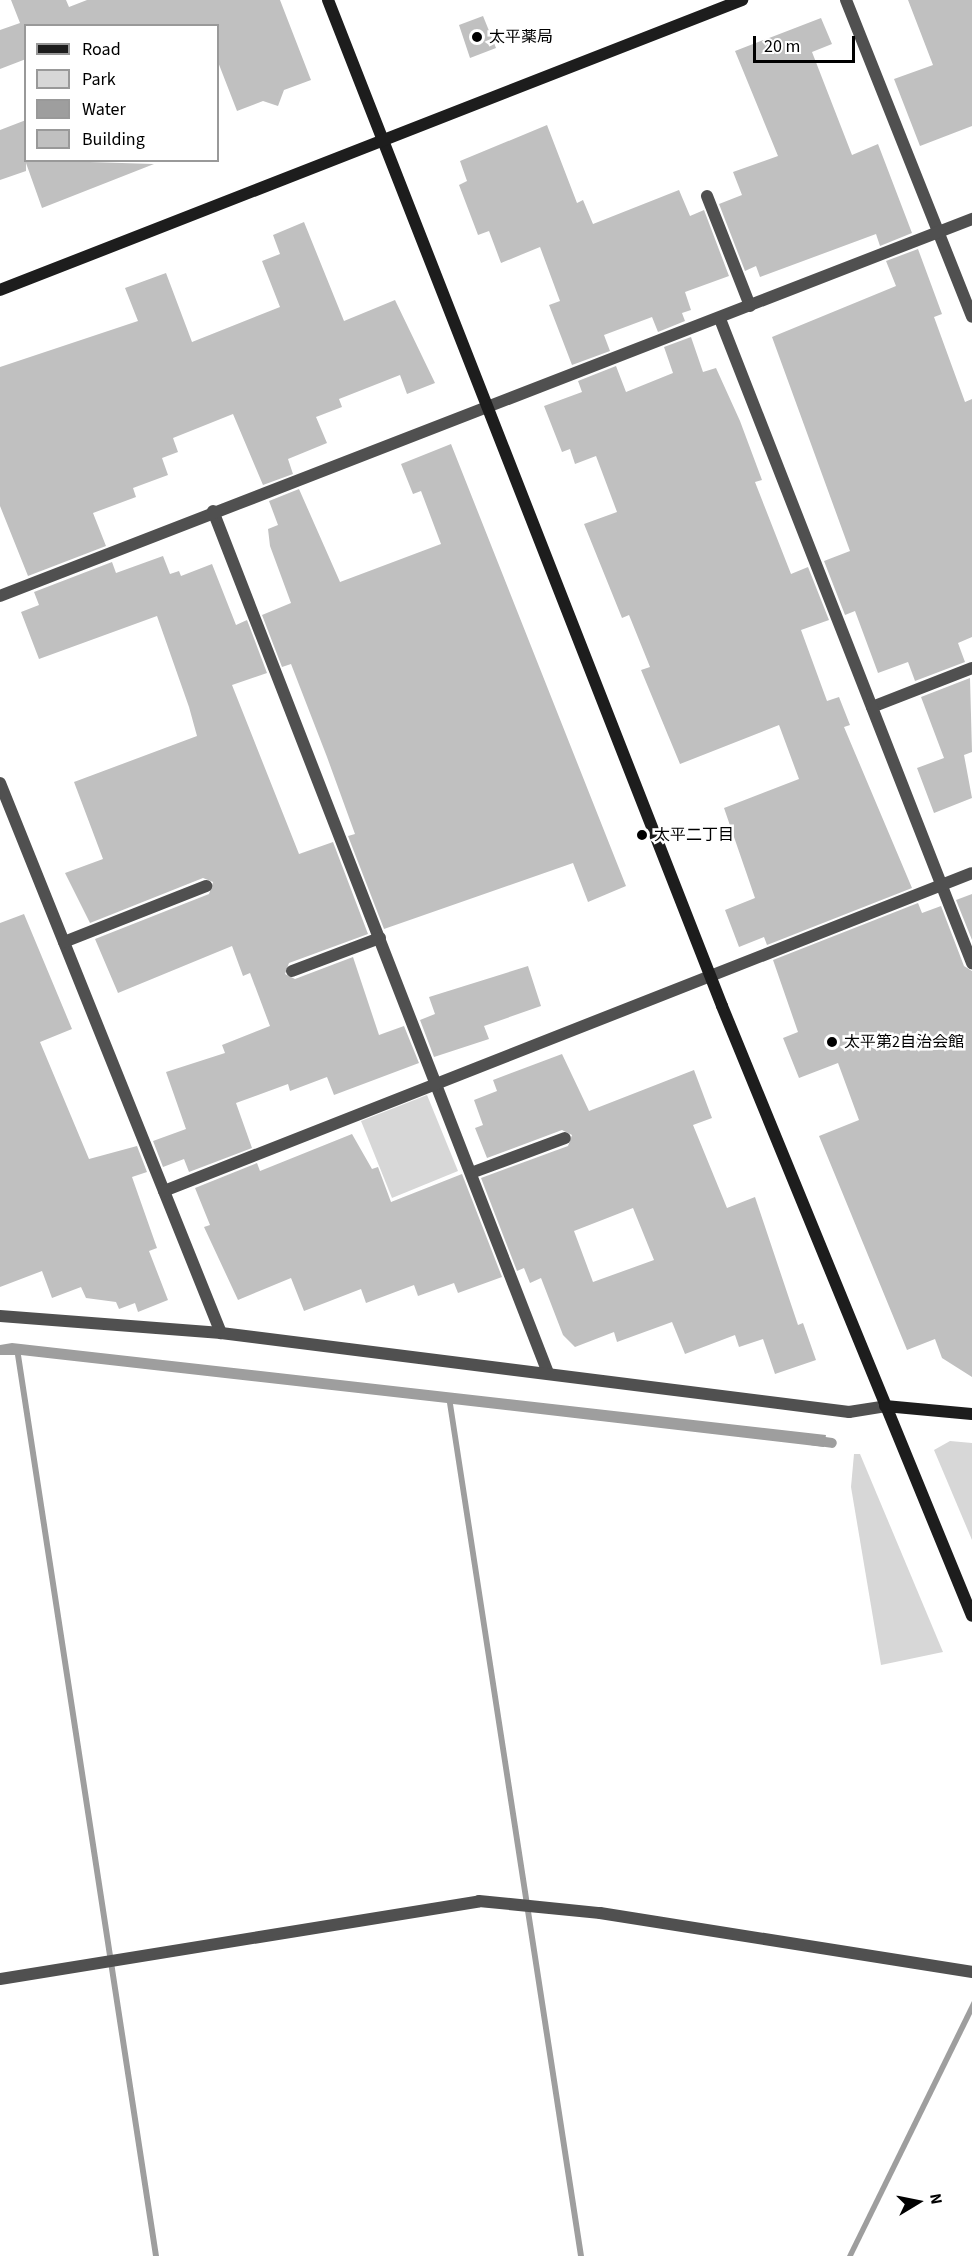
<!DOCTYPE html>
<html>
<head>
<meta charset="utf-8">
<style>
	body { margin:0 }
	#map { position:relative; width:972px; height:2256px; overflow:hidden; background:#fff; font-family:"Source Sans 3","Noto Sans JP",sans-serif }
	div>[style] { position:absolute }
	.green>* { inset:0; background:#d7d7d7 }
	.water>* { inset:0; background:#9e9e9e }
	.stream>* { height:10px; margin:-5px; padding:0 5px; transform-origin:5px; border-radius:5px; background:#9e9e9e }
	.building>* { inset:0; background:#c0c0c0 }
	.lane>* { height:12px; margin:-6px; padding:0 6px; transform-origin:6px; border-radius:6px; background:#505050 }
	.street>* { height:12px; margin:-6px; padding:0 6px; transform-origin:6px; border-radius:6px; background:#505050 }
	.secondary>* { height:12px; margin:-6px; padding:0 6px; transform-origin:6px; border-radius:6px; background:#1d1d1d }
	.dots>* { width:16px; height:16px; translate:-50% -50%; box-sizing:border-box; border:3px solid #fff; border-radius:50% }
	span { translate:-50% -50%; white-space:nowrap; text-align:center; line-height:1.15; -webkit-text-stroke:5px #fff; paint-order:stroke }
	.poi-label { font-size:16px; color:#000 }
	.left { translate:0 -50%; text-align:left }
	.legend { position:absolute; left:24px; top:24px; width:195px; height:138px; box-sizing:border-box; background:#fff; border:2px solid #999; margin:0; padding:8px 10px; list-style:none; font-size:18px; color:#000 }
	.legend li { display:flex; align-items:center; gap:12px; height:30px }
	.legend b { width:30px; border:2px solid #999 }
	.north { position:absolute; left:888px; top:2172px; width:60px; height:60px; -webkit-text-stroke:4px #fff; paint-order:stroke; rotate:80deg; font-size:16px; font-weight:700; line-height:24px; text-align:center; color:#000 }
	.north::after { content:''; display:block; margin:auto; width:21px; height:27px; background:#000; clip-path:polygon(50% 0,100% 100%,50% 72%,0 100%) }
	.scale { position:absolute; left:753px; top:36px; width:102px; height:27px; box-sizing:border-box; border:3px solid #000; border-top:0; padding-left:8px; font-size:18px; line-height:21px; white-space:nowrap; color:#000; -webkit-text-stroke:4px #fff; paint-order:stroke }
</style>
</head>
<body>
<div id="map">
	<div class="green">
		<div style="clip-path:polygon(427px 1095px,458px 1171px,392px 1198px,361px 1121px)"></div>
		<div style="clip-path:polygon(950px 1441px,972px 1443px,972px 1540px,934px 1450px)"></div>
		<div style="clip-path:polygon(854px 1454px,860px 1454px,943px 1652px,881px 1665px,851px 1487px)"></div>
	</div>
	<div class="water">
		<div style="clip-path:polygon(12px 1343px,826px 1435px,824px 1447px,453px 1404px,584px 2256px,578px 2256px,447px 1403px,21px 1355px,159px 2256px,153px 2256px,15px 1355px,0 1355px,0 1345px)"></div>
		<div style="clip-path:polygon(972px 2001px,972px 2014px,853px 2256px,847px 2256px)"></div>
	</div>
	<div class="stream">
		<div style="left:811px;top:1440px;width:21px;rotate:8deg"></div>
	</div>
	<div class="building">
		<div style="clip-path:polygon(11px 0,66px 0,69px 7px,87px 0,280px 0,311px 80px,284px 90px,278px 106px,263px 101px,237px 111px,218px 62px,218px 26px,26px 26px,26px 59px,0 69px,0 30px,20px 23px)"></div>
		<div style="clip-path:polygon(908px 0,972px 0,972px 126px,920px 146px,894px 79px,933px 65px)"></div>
		<div style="clip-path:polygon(483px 16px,496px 48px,470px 58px,459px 25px)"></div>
		<div style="clip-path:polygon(821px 18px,832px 44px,812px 52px,852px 155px,878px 144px,912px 233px,880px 246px,876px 234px,760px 277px,756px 266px,745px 271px,719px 204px,742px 195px,733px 172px,778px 156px,735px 51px)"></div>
		<div style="clip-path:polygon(26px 120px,26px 160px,154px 164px,42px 208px,26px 163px,26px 171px,0 180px,0 130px)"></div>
		<div style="clip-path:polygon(547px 125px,577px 203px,583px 200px,593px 224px,679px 190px,690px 216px,704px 210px,729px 276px,685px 292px,691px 310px,682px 313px,685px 321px,658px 332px,652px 317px,604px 335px,610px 351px,572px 365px,549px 305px,560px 301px,540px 247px,501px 263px,489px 231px,478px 235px,459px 185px,467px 181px,460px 161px)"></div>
		<div style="clip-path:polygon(304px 222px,344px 321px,395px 300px,435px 383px,407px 394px,400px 375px,339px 399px,342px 407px,316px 417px,327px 443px,288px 459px,293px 474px,263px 485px,233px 414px,173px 438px,178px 452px,162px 458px,168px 475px,133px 488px,136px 497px,93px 513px,106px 546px,28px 576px,0 506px,0 367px,138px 321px,125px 288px,166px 273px,192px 342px,280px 307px,262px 261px,280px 254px,273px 235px)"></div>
		<div style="clip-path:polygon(918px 249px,942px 314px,934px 317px,965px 402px,972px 399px,972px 637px,958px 643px,965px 662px,915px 681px,908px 662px,878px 673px,855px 611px,845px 615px,824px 561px,850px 551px,772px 337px,896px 286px,886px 261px)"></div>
		<div style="clip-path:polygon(691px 337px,703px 372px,716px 368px,740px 421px,762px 480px,755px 482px,791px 574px,808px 567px,829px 620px,801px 630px,827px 701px,839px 697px,850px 725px,844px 727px,912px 888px,767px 945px,764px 937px,739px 947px,725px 910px,755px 898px,724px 808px,799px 779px,779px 725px,680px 764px,641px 670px,650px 667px,629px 615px,622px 618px,584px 524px,617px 512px,596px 456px,575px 464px,570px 449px,562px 452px,544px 406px,582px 392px,578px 381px,616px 366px,626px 392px,673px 373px,664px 347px)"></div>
		<div style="clip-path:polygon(451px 444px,626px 886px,588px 902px,573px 863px,384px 929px,348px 836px,355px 834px,327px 757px,291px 664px,282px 667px,262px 615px,291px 603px,270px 546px,268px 529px,278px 525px,269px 501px,299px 489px,340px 582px,441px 544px,421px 491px,413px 494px,401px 464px)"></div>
		<div style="clip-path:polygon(163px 556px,170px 574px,179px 571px,181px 576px,212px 564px,236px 625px,247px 620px,267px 673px,232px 685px,299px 854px,333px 842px,368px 934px,289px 963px,285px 974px,295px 979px,353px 957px,379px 1035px,404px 1026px,419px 1063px,334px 1095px,327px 1077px,290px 1091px,288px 1084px,236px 1103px,252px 1148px,189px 1172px,184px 1159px,163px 1167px,153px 1141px,186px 1129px,166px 1072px,225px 1053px,222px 1045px,270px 1026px,250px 973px,243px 976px,232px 946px,118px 993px,95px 939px,209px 894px,213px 882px,203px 878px,90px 923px,65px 873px,103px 859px,74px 782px,197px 736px,189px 707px,157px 616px,39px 659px,21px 612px,39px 605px,34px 592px,112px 562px,116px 573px)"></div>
		<div style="clip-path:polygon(970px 678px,972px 752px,964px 755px,972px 798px,934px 813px,917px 768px,944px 758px,921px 697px)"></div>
		<div style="clip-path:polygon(972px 894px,972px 940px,956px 900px)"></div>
		<div style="clip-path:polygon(918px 903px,922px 913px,941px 906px,964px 966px,972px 971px,972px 1377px,942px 1358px,935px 1339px,907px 1350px,819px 1136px,859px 1120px,838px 1063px,799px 1078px,783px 1038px,798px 1032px,773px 960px)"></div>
		<div style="clip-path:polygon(24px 914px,72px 1029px,40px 1042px,89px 1159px,137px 1146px,147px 1172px,132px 1177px,157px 1248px,149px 1251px,168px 1300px,138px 1312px,135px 1303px,119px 1309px,116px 1302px,86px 1298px,81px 1287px,52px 1298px,42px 1271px,0 1287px,0 923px)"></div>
		<div style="clip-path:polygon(528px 966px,541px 1006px,484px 1026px,489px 1039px,434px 1057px,420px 1020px,435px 1014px,429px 997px)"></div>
		<div style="clip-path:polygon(evenodd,562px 1054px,589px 1111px,694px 1070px,712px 1118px,693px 1125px,727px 1208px,755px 1197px,798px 1325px,803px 1323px,816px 1360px,775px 1374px,763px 1339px,739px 1347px,735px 1335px,685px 1354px,672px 1322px,617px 1342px,614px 1332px,575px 1347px,563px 1335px,541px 1278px,530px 1283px,524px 1268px,517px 1271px,481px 1178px,568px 1146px,572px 1135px,562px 1130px,487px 1158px,475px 1128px,483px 1125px,474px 1100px,497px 1091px,493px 1080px,562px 1054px,633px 1208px,654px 1260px,593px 1282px,574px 1231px,633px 1208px)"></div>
		<div style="clip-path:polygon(352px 1134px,372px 1169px,378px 1167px,391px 1202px,462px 1174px,502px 1277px,458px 1293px,454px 1283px,418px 1296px,414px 1285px,366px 1303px,361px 1289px,304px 1311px,291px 1278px,238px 1300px,204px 1227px,210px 1225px,195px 1188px,257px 1163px,260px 1171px)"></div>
	</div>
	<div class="lane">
		<div style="left:872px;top:707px;width:107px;rotate:-21.3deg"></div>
	</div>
	<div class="street">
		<div style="left:846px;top:0;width:341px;rotate:68.3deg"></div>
		<div style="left:707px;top:196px;width:118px;rotate:68.6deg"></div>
		<div style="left:720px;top:319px;width:692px;rotate:68.63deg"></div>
		<div style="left:213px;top:511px;width:925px;rotate:68.76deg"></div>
		<div style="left:0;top:596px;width:1043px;rotate:-21.2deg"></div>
		<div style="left:0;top:783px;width:593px;rotate:68.11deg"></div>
		<div style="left:64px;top:942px;width:153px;rotate:-21.5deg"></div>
		<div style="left:292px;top:971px;width:94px;rotate:-20.6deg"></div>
		<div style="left:471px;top:1173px;width:100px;rotate:-20.4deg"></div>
		<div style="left:164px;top:1191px;width:868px;rotate:-21.48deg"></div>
		<div style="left:0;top:1316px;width:222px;rotate:4.4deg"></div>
		<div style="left:221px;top:1333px;width:633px;rotate:7.17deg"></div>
		<div style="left:849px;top:1412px;width:36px;rotate:-9deg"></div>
		<div style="left:0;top:1979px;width:485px;rotate:-9.2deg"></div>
		<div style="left:479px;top:1901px;width:122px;rotate:5.7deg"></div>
		<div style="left:600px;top:1913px;width:377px;rotate:9deg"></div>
	</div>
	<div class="secondary">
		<div style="left:328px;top:0;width:1080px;rotate:68.61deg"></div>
		<div style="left:722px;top:1006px;width:659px;rotate:67.71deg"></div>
		<div style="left:0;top:290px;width:797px;rotate:-21.35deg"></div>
		<div style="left:885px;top:1406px;width:87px;rotate:5.3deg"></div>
	</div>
	<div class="dots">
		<div style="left:477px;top:37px;background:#000"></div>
		<div style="left:642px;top:835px;background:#000"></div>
		<div style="left:832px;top:1042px;background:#000"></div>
	</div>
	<div class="poi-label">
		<span class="left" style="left:489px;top:37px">太平薬局</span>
		<span class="left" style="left:654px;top:835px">太平二丁目</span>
		<span class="left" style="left:844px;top:1042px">太平第2自治会館</span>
	</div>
	<ul class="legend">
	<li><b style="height:8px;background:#1d1d1d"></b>Road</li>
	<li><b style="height:16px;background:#d7d7d7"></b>Park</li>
	<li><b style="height:16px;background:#9e9e9e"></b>Water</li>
	<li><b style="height:16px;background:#c0c0c0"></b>Building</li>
	</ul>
	<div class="north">N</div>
	<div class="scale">20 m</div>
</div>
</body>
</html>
